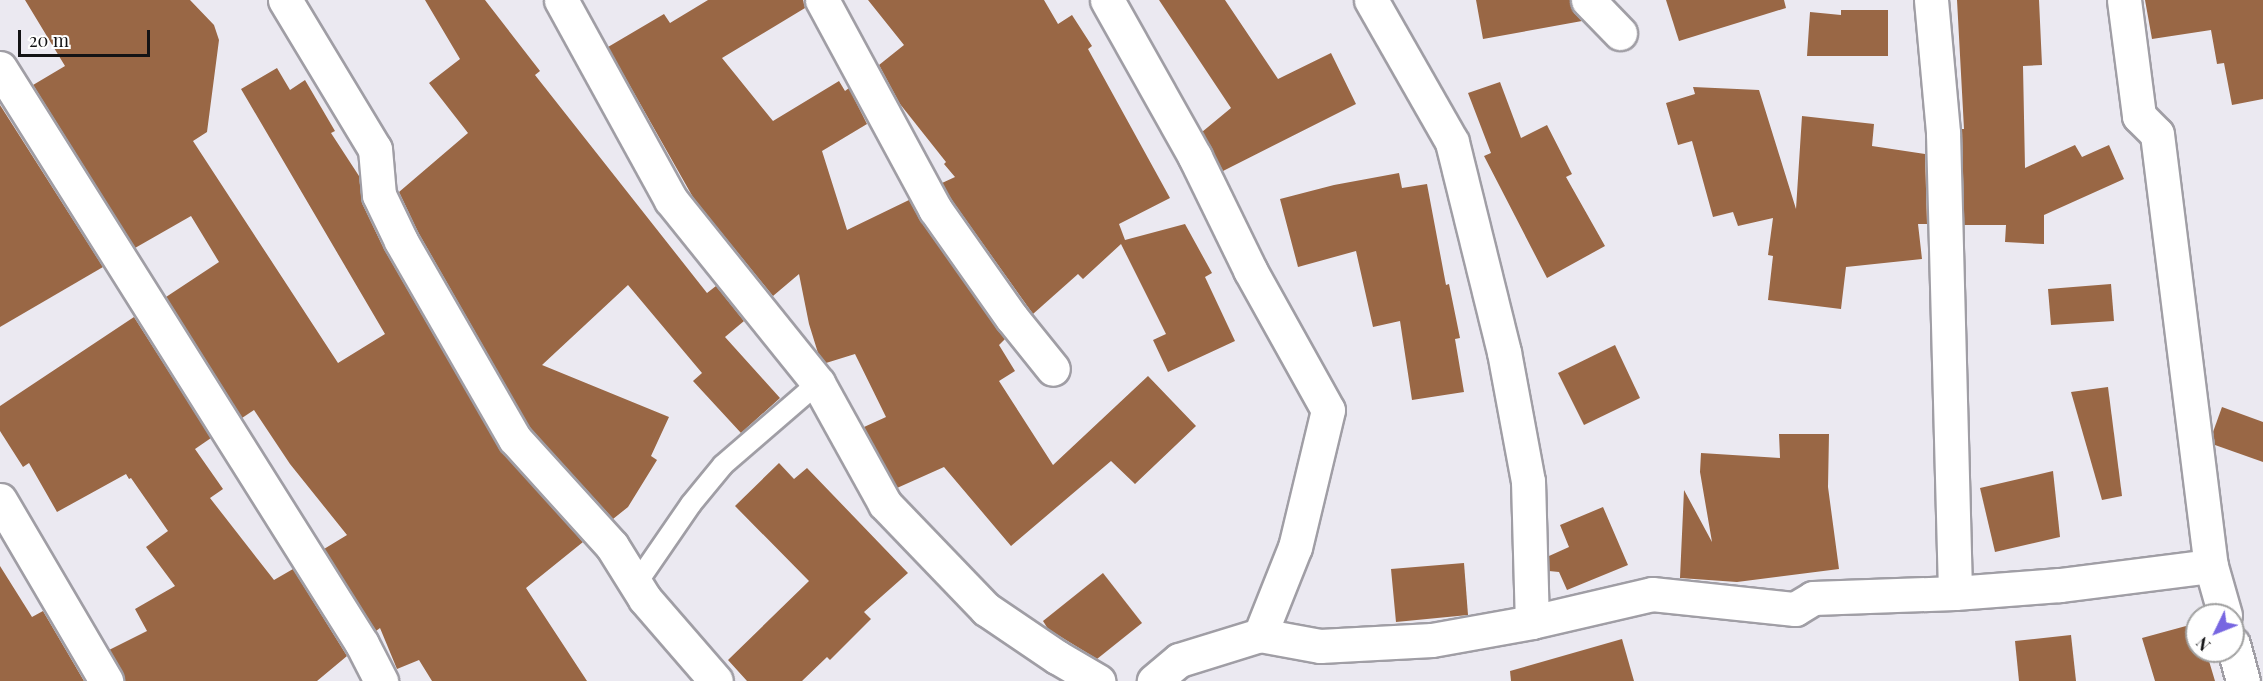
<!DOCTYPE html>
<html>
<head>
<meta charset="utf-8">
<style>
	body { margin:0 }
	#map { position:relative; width:2263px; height:681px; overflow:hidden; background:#ebe9f1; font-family:"Playfair Display",serif }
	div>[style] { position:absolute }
	.building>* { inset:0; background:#996745 }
	.roads { filter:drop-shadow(2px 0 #a09ea5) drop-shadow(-2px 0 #a09ea5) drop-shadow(0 2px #a09ea5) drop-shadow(0 -2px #a09ea5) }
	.service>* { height:20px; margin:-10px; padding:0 10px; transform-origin:10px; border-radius:10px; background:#fff }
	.minor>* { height:33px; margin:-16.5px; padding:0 16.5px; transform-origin:16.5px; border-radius:16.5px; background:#fff }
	span { translate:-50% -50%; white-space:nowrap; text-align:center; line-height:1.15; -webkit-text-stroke:4.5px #fff; paint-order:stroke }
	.north { position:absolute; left:2185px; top:603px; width:60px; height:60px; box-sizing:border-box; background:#fff; border:2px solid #a1a1a1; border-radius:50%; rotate:227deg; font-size:16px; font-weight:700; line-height:24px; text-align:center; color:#131315 }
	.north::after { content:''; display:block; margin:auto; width:21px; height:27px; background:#7766e1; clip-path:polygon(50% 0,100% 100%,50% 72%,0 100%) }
	.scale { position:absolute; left:18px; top:30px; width:132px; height:27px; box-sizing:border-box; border:3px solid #131315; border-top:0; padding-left:8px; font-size:18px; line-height:21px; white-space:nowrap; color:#131315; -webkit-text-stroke:4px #fff; paint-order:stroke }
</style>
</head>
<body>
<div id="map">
	<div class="building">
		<div style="clip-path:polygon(25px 0,190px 0,214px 25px,219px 40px,207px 132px,193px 141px,338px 363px,385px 334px,241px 89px,277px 68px,290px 90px,305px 80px,335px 131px,331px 133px,359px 176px,362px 203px,384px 249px,499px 448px,583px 542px,526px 588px,587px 681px,432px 681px,419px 660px,397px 669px,380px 628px,376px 631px,324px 549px,347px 535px,290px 464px,254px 410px,242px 418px,166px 297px,219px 262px,191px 216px,135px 248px,33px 85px,65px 66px)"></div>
		<div style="clip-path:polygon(425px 0,485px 0,540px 71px,535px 75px,707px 293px,716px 286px,744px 321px,725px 337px,780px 398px,741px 433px,693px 381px,702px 373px,628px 285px,542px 365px,669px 417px,651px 456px,657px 460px,628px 507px,613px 519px,530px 428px,418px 232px,399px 192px,468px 133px,429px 83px,460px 59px)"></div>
		<div style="clip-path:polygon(708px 0,803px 0,805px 8px,722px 58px,773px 121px,839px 81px,845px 91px,849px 88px,867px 124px,822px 151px,847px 230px,909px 200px,920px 220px,1005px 339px,999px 345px,1015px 371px,999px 381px,1053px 465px,1148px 376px,1196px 426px,1135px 484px,1111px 461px,1011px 546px,944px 467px,897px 488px,864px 427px,886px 417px,855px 354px,826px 363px,818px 353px,809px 324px,799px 274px,773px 296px,694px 199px,608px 47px,664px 14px,670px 23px)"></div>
		<div style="clip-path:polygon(868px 0,1044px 0,1058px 24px,1072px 15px,1092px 46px,1088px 49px,1170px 198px,1119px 224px,1125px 240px,1185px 224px,1212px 273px,1205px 277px,1235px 341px,1168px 372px,1153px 340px,1166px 334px,1121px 244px,1083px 279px,1078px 274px,1033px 314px,951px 199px,942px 183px,955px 177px,944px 164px,946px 162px,900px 104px,879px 65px,904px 45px)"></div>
		<div style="clip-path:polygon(1159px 0,1225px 0,1278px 79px,1331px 53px,1356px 104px,1223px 171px,1202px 132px,1231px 108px)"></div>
		<div style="clip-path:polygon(1476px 0,1570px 0,1574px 13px,1582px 21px,1483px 39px)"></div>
		<div style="clip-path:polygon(1666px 0,1784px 0,1786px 8px,1679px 41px)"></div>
		<div style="clip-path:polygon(1957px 0,2039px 0,2042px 65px,2023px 66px,2025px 168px,2075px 145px,2082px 157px,2109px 145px,2124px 179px,2044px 215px,2044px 244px,2005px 242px,2006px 225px,1964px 225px,1962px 129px,1964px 129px)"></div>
		<div style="clip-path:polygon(2145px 0,2263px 0,2263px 99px,2232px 105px,2224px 63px,2217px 64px,2211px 30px,2152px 39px)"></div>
		<div style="clip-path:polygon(1841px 10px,1888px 10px,1888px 56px,1807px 56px,1810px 12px,1841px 15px)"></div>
		<div style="clip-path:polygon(1500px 82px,1521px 138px,1547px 125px,1572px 174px,1566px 177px,1605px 246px,1547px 278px,1484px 156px,1491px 153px,1468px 93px)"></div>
		<div style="clip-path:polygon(1693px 87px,1759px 90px,1796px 209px,1802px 116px,1874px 124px,1872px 146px,1925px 154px,1927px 224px,1918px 224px,1922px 259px,1846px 267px,1841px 309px,1768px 300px,1773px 256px,1768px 255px,1773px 218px,1738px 226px,1733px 212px,1713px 217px,1692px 141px,1678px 145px,1666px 103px,1695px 94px)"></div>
		<div style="clip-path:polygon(0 105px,103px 267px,0 327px)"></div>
		<div style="clip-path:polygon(1399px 173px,1402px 188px,1427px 184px,1446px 285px,1449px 284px,1460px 338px,1455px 339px,1464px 392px,1412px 400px,1400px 321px,1373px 327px,1356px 251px,1298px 267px,1280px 199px,1334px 185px)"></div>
		<div style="clip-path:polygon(2111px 284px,2114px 321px,2051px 325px,2048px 289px)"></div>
		<div style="clip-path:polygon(134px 317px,211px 438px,195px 449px,223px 489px,210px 498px,274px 580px,293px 569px,347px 656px,317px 681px,125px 681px,109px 650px,147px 631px,135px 609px,175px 586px,146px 547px,168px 531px,131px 478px,129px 479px,126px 474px,57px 512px,29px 463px,23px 467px,0 431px,0 406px)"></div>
		<div style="clip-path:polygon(1615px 345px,1640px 398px,1584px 425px,1558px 373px)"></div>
		<div style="clip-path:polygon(2108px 387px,2122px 496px,2102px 500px,2071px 392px)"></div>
		<div style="clip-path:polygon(2222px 407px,2263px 422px,2263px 462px,2215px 445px,2213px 432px)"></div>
		<div style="clip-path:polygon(1779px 434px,1829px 434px,1828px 487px,1839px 569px,1737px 582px,1680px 578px,1684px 490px,1712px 542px,1700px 472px,1701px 453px,1780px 458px)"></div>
		<div style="clip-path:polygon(779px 463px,794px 479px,807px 468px,908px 573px,864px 612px,871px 619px,830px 660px,827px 657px,802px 681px,747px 681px,728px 660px,809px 581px,735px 506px)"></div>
		<div style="clip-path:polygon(2053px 471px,2060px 537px,1995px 552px,1980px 488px)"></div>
		<div style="clip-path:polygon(1603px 507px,1628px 565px,1567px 590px,1559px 572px,1549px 571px,1549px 556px,1569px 547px,1560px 525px)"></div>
		<div style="clip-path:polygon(1464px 563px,1468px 615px,1396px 622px,1391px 569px)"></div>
		<div style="clip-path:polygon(0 566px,32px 617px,43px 611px,84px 681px,0 681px)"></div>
		<div style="clip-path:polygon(1103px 573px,1142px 623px,1097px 659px,1048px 629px,1043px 621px)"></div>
		<div style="clip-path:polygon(2197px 623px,2197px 651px,2206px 651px,2215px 681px,2155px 681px,2142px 638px)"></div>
		<div style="clip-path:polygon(2071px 635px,2076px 681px,2019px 681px,2015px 641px)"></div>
		<div style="clip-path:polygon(1622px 639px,1634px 681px,1511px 681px,1510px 671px)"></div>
	</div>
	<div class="roads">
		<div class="service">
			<div style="left:636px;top:584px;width:97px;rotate:-55.5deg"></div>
			<div style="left:691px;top:504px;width:50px;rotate:-50.6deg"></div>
			<div style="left:723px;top:465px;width:125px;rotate:-40.8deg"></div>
		</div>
		<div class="minor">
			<div style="left:285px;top:0;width:174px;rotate:58.9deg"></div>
			<div style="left:375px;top:149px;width:46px;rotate:85deg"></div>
			<div style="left:379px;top:195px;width:51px;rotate:64.4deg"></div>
			<div style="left:401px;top:241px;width:228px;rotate:60.1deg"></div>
			<div style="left:515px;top:439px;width:144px;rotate:47.8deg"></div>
			<div style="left:612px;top:546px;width:62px;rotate:58.1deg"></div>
			<div style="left:645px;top:599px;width:108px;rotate:49.1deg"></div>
			<div style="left:561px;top:0;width:228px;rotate:61.2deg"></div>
			<div style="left:671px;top:200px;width:235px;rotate:51.2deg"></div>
			<div style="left:818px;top:383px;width:138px;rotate:61deg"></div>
			<div style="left:885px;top:504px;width:146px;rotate:46.1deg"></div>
			<div style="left:986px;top:609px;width:86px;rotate:34.1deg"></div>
			<div style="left:1057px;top:657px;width:48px;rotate:30.3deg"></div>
			<div style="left:822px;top:0;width:238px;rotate:61.6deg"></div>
			<div style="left:935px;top:209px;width:133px;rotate:54.8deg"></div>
			<div style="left:1012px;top:318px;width:65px;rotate:51.2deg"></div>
			<div style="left:1107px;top:0;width:180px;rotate:60.7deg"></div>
			<div style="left:1195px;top:157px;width:126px;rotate:64deg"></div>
			<div style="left:1250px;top:270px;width:160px;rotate:60.9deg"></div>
			<div style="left:1328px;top:410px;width:141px;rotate:103.5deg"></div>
			<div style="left:1295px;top:547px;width:95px;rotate:111.7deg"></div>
			<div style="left:1260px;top:635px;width:85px;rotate:162.8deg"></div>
			<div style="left:1179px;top:660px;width:33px;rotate:140deg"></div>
			<div style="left:1371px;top:0;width:163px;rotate:60.3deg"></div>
			<div style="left:1452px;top:142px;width:216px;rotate:76.1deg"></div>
			<div style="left:1504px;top:352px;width:131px;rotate:79.5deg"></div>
			<div style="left:1528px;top:481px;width:141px;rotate:88.4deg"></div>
			<div style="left:1588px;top:0;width:46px;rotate:45.9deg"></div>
			<div style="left:1931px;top:0;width:134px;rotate:84.8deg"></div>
			<div style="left:1943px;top:133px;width:460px;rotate:88.5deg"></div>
			<div style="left:2124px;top:0;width:117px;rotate:82.6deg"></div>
			<div style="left:2139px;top:116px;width:25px;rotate:45deg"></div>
			<div style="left:2157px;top:134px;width:435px;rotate:82.9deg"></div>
			<div style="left:2211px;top:566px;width:51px;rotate:74.1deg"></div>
			<div style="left:0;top:68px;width:680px;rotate:57.85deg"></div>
			<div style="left:362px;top:644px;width:42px;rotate:62.8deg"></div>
			<div style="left:0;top:500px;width:210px;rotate:59.6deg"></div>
			<div style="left:1260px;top:635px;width:61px;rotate:10.4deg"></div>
			<div style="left:1320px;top:646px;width:112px;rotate:-3.1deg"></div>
			<div style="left:1432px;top:640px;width:102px;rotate:-10.2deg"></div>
			<div style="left:1532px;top:622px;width:123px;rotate:-13.1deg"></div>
			<div style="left:1652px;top:594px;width:144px;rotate:6deg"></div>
			<div style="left:1795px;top:609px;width:21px;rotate:-31deg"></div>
			<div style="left:1813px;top:598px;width:142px;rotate:-2deg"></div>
			<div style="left:1955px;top:593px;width:105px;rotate:-4.4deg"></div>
			<div style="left:2060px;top:585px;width:152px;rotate:-7.2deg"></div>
			<div style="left:2233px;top:644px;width:38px;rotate:75deg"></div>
		</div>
	</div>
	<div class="north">N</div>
	<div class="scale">20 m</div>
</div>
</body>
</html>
